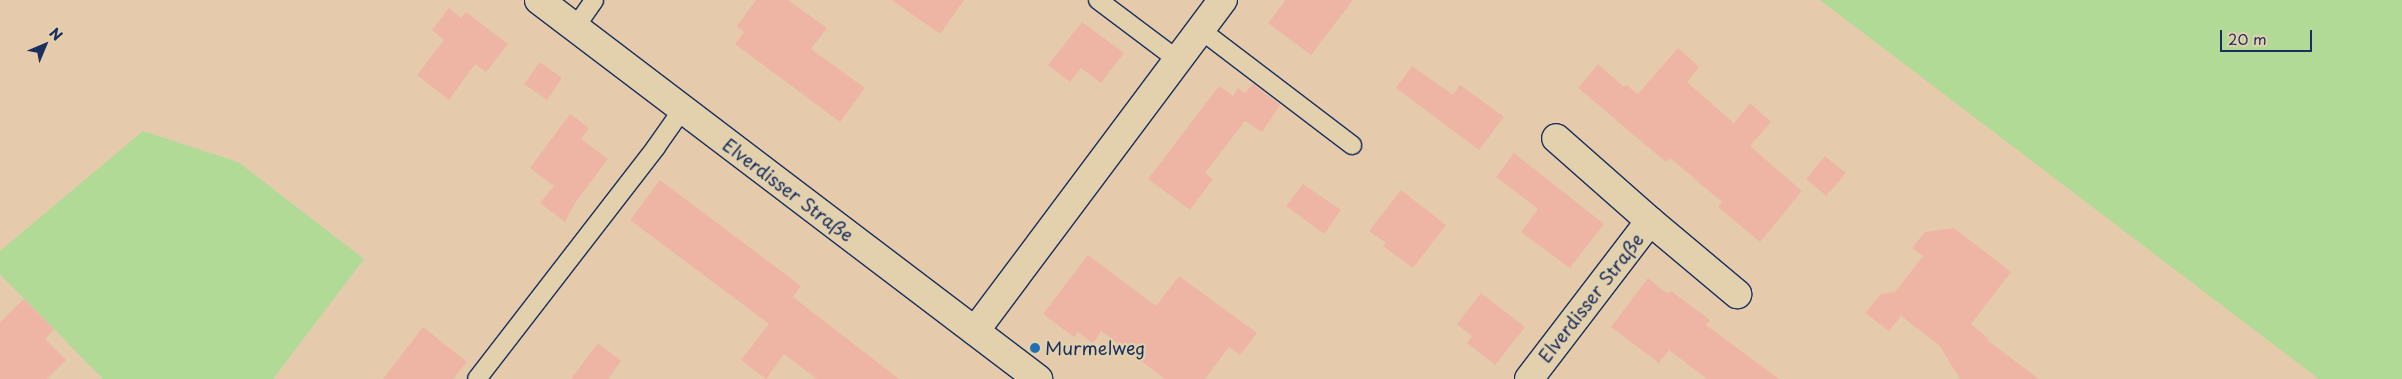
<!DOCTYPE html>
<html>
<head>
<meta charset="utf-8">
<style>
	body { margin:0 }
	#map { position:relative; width:2402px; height:379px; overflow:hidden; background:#e5cbac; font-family:"Playpen Sans",sans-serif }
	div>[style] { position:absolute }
	.green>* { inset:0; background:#b1da97 }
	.building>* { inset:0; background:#eeb5a5 }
	.roads { filter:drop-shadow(1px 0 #1b2f5e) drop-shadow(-1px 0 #1b2f5e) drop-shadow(0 1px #1b2f5e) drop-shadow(0 -1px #1b2f5e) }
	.lane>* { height:18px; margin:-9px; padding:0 9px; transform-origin:9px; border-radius:9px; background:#e3d1ae }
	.street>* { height:28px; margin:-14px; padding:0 14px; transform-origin:14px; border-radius:14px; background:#e3d1ae }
	.secondary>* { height:28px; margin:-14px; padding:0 14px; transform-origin:14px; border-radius:14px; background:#e3d1ae }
	.dots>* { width:14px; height:14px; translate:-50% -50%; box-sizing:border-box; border:2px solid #e3d1ae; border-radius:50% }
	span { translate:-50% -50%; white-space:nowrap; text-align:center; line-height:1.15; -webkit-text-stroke:4.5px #e3d1ae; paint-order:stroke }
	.street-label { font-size:18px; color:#1b2f5e }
	.poi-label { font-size:18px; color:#1b2f5e }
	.left { translate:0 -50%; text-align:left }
	.north { position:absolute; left:20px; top:20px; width:50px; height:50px; -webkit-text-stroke:4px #e3d1ae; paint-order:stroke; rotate:45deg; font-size:14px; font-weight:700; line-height:20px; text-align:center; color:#1b2f5e }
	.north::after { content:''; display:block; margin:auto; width:18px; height:22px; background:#1b2f5e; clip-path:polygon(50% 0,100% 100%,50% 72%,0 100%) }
	.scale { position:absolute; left:2220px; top:30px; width:92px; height:22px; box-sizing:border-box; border:2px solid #1b2f5e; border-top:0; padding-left:6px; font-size:15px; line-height:18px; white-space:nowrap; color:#1b2f5e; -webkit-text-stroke:4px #e3d1ae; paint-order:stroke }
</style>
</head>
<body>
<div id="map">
	<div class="green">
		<div style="clip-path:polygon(1820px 0,2402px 0,2402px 379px,2319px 379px)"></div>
		<div style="clip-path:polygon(143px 131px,238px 162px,364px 259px,273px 379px,103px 379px,0 274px,0 251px)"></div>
	</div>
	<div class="building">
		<div style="clip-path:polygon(756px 0,788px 0,827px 28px,811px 49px,865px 88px,840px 122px,735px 44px,744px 32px,737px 26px)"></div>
		<div style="clip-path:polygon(892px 0,964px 0,940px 34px)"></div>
		<div style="clip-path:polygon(1286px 0,1353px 0,1311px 55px,1268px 23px)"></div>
		<div style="clip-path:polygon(449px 8px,461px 18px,466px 12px,508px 44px,486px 72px,475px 64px,449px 100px,417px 75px,444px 40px,432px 30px)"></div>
		<div style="clip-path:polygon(1082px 22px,1124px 53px,1101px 83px,1081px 68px,1070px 82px,1048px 65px)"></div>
		<div style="clip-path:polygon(1678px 48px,1699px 67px,1687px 82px,1734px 123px,1750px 103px,1771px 122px,1750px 146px,1802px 191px,1760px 242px,1718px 207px,1722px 202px,1670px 158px,1666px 162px,1578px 88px,1598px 64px,1624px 87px,1626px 85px,1638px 94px)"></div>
		<div style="clip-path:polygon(540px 62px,562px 78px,547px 100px,524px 84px)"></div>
		<div style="clip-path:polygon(1412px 66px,1453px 95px,1460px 85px,1504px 117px,1479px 150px,1396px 88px)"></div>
		<div style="clip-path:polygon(1253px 84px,1280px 105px,1262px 132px,1245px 121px,1205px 173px,1213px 179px,1190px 210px,1148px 179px,1219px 86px,1233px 96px,1238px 88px,1245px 93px)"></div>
		<div style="clip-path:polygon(570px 114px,589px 128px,581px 139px,608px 159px,575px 203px,565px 222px,540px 203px,554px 186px,530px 168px)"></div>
		<div style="clip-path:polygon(1514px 153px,1604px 224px,1570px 268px,1521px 232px,1538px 209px,1496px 177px)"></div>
		<div style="clip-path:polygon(1825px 156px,1846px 173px,1826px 196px,1806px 179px)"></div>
		<div style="clip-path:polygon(660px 180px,801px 286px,793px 297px,899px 379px,817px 379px,784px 354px,766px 379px,741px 360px,769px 324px,630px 220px)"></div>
		<div style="clip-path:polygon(1303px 184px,1341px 210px,1324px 234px,1286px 206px)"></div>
		<div style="clip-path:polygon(1401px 190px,1446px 225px,1413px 268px,1383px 246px,1386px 243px,1369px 231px)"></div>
		<div style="clip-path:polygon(1954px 228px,2011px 272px,1971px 324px,1988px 338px,1987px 340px,2039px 379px,1960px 379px,1939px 345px,1901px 316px,1889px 331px,1865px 313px,1881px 294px,1895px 292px,1923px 256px,1912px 248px,1925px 232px)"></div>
		<div style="clip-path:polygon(1088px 255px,1156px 306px,1179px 276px,1257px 333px,1240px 355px,1229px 347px,1205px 379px,1165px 379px,1101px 331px,1093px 343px,1078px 332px,1074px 337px,1043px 314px)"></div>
		<div style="clip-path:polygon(1648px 278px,1668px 294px,1671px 291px,1710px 320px,1706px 325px,1779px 379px,1707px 379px,1669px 350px,1659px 363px,1611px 327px)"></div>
		<div style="clip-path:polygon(1481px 293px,1525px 327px,1495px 365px,1467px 343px,1472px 336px,1457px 324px)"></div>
		<div style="clip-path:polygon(24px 299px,54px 329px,45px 339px,66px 360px,47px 379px,0 379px,0 322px)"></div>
		<div style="clip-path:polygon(423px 327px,467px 362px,453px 379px,383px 379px)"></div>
		<div style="clip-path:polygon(598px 343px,621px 361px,608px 379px,571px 379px)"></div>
	</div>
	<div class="roads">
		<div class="lane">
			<div style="left:1098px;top:0;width:100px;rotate:36.9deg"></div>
			<div style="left:574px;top:29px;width:35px;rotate:-55deg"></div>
			<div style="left:1201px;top:30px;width:190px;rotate:37.3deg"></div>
			<div style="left:477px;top:379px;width:293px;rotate:-52.3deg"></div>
			<div style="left:656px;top:147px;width:45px;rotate:-54.9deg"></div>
		</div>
		<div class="street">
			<div style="left:1650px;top:221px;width:114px;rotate:40deg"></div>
			<div style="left:975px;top:331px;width:414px;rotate:-53.2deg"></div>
			<div style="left:1529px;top:379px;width:199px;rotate:-52.6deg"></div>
			<div style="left:1650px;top:221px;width:125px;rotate:-138.6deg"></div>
		</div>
		<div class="secondary">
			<div style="left:539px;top:0;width:627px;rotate:37.22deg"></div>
		</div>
	</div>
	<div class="dots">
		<div style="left:1035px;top:348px;background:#1f6fb2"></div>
	</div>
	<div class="street-label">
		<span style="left:788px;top:190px;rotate:37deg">Elverdisser Straße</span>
		<span style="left:1591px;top:298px;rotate:-52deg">Elverdisser Straße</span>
	</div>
	<div class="poi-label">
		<span class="left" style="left:1045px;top:348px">Murmelweg</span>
	</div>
	<div class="north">N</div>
	<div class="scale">20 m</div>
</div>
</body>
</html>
